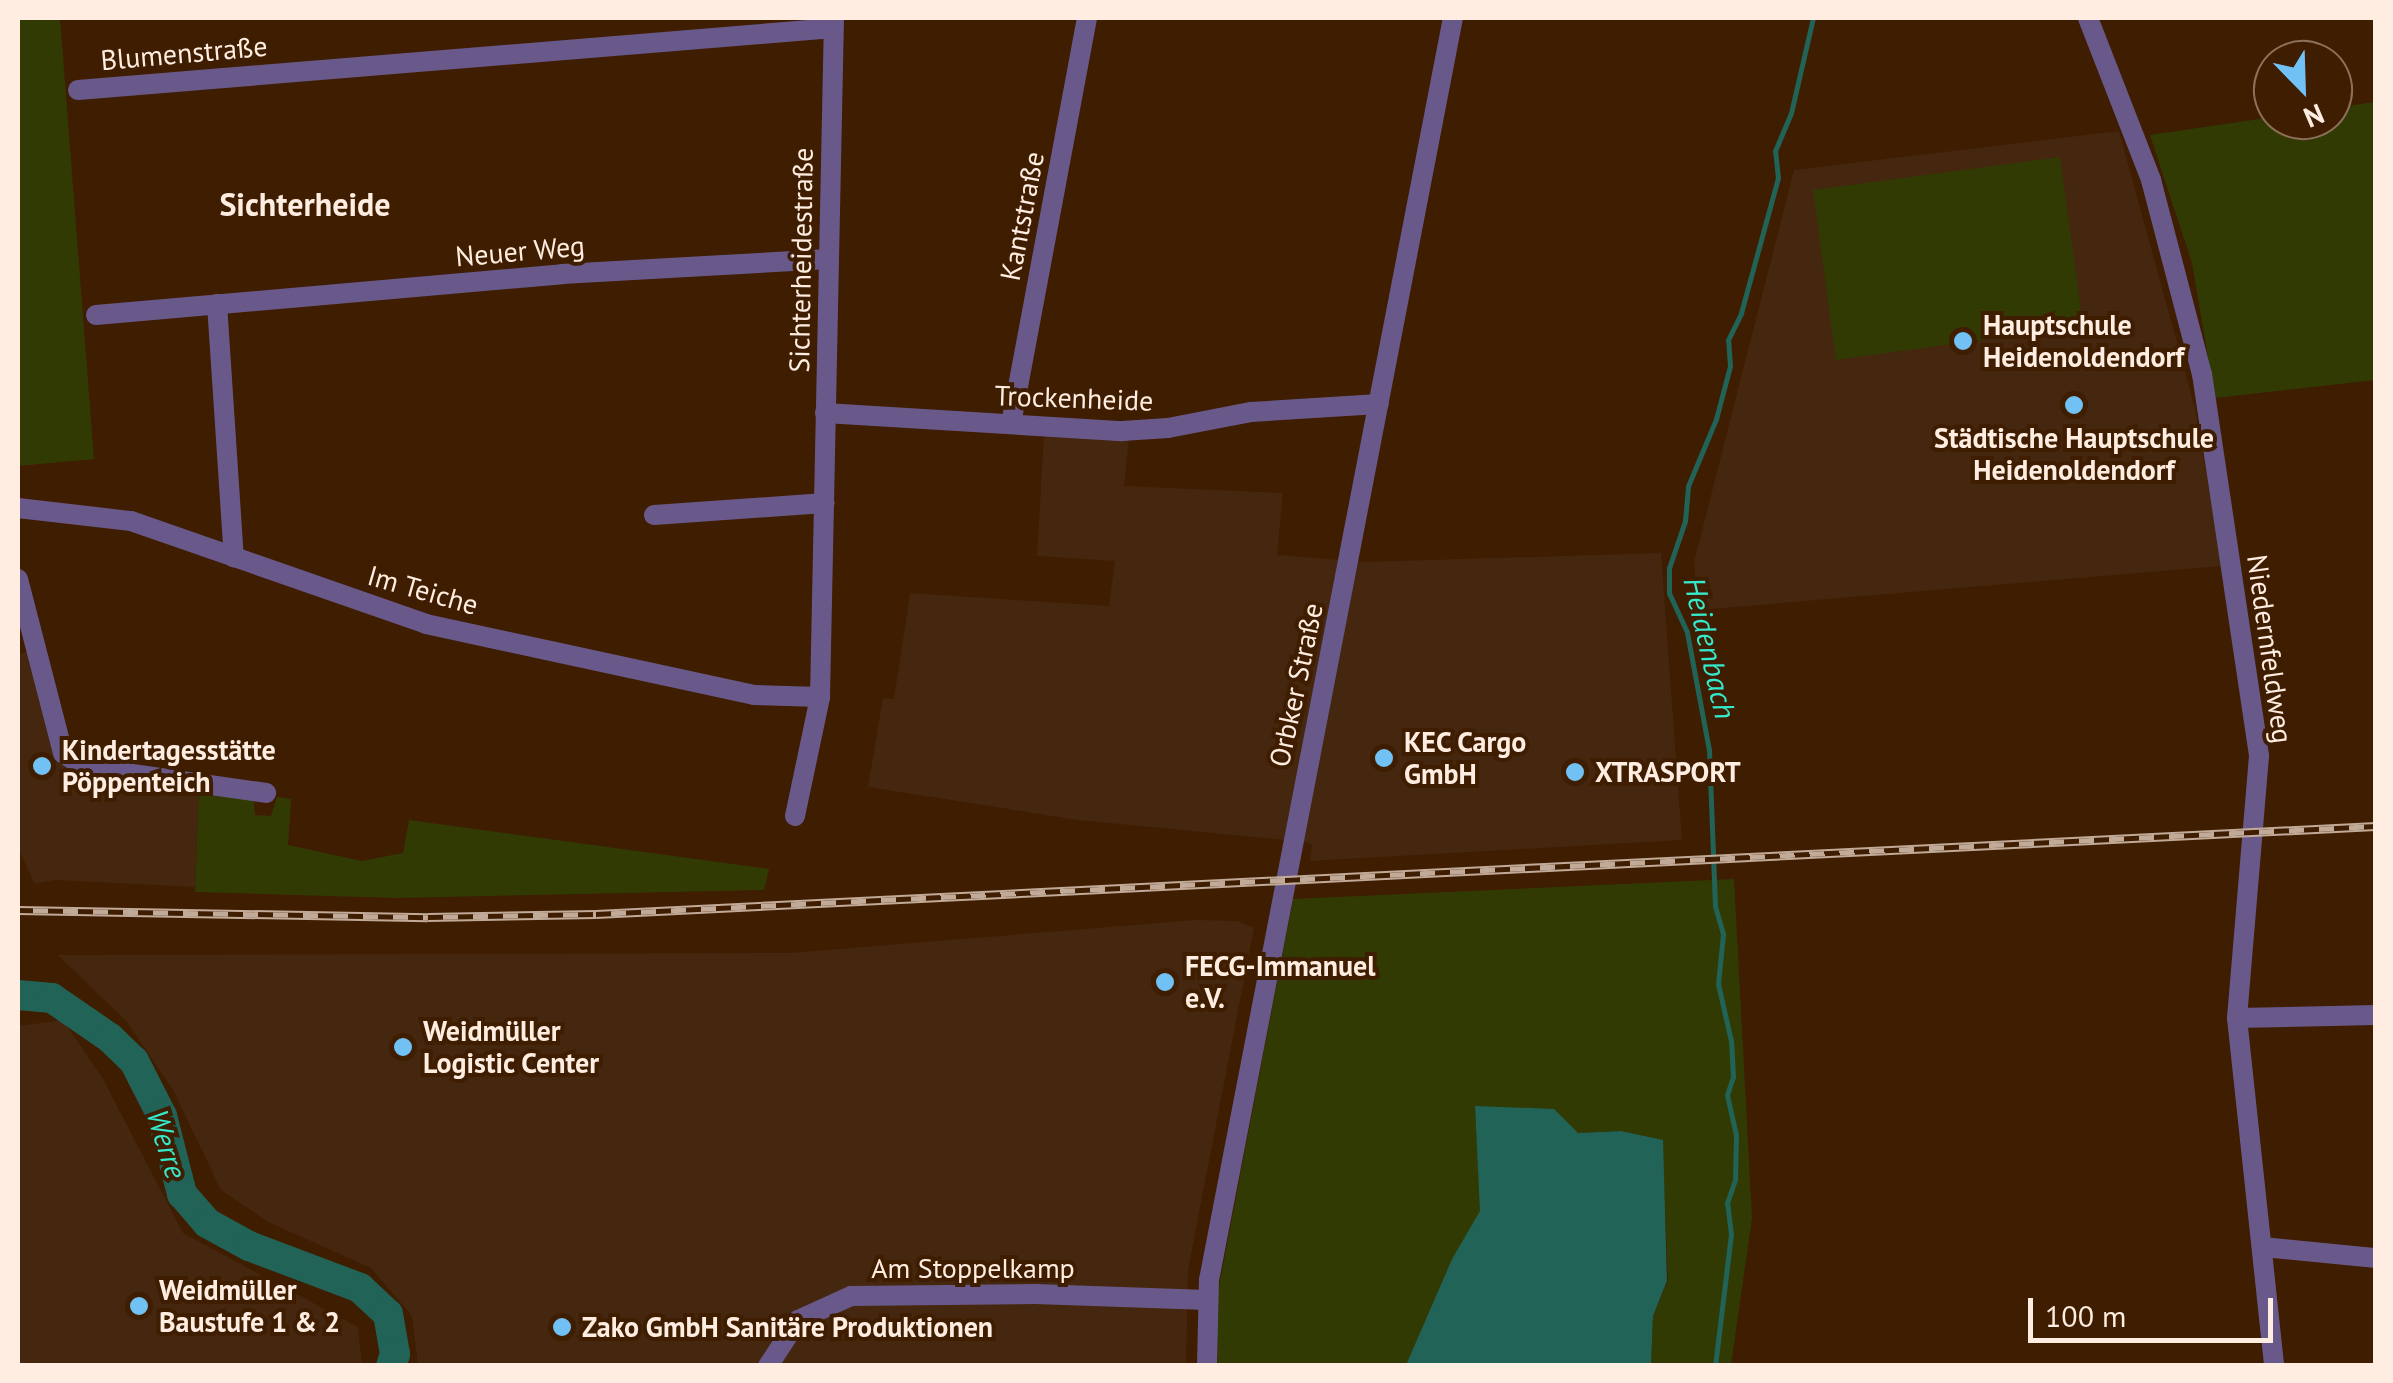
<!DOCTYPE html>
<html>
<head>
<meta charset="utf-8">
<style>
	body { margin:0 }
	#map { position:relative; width:2393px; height:1383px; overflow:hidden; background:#3f1d00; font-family:"PT Sans",sans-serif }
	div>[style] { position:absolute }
	.built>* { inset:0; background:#44270e }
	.green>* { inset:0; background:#323a04 }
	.water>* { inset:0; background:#216356 }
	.stream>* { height:5px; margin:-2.5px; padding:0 2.5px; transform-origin:2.5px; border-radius:2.5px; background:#216356 }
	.river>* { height:30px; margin:-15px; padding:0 15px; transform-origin:15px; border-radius:15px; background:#216356 }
	.minor>* { height:20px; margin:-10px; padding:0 10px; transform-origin:10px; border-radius:10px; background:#69598b }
	.rail>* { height:9px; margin-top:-4.5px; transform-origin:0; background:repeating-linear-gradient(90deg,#3f1d00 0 15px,#c1aa98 0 30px); box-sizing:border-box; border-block:2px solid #c1aa98 }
	.dots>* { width:28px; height:28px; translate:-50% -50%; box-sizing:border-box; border:5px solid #3f1d00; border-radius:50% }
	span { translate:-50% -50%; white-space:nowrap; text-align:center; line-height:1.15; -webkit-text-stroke:8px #3f1d00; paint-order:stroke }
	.street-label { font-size:28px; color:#ffede1 }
	.poi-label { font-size:28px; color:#ffede1; font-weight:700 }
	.left { translate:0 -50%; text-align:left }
	.water-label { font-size:30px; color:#35eacc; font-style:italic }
	.quarter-label { font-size:32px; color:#ffede1; font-weight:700 }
	.frame { position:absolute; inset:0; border:20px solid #ffede1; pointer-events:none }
	.north { position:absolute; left:2253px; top:40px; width:100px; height:100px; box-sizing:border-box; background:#3f1d00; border:2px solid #8c705a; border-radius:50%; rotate:157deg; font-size:28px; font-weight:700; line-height:40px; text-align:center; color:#ffede1 }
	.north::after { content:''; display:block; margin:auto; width:35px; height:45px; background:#71c1f5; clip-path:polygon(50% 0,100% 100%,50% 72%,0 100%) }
	.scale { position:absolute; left:2028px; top:1298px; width:245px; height:45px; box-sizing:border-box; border:5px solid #ffede1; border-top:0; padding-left:12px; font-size:30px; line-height:35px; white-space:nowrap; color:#ffede1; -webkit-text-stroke:8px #3f1d00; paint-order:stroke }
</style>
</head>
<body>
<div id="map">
	<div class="built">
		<div style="clip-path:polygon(2119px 131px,2195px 408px,2222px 566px,1699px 610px,1694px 562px,1794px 170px)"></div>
		<div style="clip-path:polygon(1044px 434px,1129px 439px,1124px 486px,1283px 493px,1277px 555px,1364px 562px,1661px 553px,1682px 840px,1310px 861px,1312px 845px,1307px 842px,1078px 820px,868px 787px,883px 698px,894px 699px,910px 593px,1109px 606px,1115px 561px,1037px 556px)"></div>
		<div style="clip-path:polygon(28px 652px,54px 751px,199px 789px,195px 887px,55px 880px,35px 884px,18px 848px,18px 653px)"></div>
		<div style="clip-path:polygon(1195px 920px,1238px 921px,1254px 928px,1188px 1270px,1186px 1365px,418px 1365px,412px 1316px,371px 1268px,268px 1222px,221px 1190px,173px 1090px,127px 1022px,58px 955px,790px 953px)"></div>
		<div style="clip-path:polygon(63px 1020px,103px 1079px,183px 1233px,358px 1327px,362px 1365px,18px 1365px,18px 1026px)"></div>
	</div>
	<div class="green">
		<div style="clip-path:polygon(18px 18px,60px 18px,94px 459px,18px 466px)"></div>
		<div style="clip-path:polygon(2375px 102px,2375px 380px,2215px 398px,2192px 263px,2150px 135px,2273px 117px,2333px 120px,2333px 108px)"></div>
		<div style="clip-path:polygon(2060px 157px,2083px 326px,1836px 360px,1813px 190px)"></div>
		<div style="clip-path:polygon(199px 789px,253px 793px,255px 815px,271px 816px,277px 797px,291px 799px,288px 845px,362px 861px,403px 853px,409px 820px,769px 869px,764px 890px,397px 898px,195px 892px)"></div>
		<div style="clip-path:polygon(1734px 879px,1752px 1218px,1731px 1365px,1651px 1365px,1653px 1316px,1668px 1281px,1662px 1140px,1621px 1131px,1578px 1133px,1475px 1107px,1481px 1212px,1452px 1259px,1406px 1365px,1218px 1366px,1216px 1302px,1293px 899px)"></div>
	</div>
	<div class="water">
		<div style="clip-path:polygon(1475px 1106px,1554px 1109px,1578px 1133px,1621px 1131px,1663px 1140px,1667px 1281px,1653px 1316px,1651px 1365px,1406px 1365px,1452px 1259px,1480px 1211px)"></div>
	</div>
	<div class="stream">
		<div style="left:1715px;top:1366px;width:133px;rotate:-83.1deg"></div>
		<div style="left:1731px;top:1234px;width:31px;rotate:-97deg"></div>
		<div style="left:1727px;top:1203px;width:24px;rotate:-71deg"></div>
		<div style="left:1735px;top:1180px;width:45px;rotate:-88.7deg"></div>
		<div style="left:1736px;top:1135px;width:41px;rotate:-102.7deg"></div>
		<div style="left:1727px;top:1095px;width:19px;rotate:-72deg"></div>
		<div style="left:1733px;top:1077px;width:36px;rotate:-93deg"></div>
		<div style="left:1731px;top:1041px;width:58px;rotate:-102.8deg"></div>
		<div style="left:1718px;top:984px;width:50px;rotate:-84.3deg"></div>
		<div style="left:1723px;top:934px;width:29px;rotate:-106deg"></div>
		<div style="left:1715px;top:906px;width:156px;rotate:-92.2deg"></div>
		<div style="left:1709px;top:750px;width:120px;rotate:-100.6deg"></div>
		<div style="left:1687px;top:632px;width:43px;rotate:-114.8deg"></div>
		<div style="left:1669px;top:593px;width:25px;rotate:-90deg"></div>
		<div style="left:1669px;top:568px;width:50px;rotate:-71.2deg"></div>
		<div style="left:1685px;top:521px;width:35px;rotate:-85deg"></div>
		<div style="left:1688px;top:486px;width:73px;rotate:-67.3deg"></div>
		<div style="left:1716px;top:419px;width:55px;rotate:-75.2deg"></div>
		<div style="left:1730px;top:366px;width:26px;rotate:-94deg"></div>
		<div style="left:1728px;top:340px;width:30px;rotate:-64deg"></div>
		<div style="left:1741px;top:313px;width:140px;rotate:-74.7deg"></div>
		<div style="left:1778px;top:178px;width:27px;rotate:-96deg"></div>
		<div style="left:1775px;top:151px;width:41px;rotate:-67.2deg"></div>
		<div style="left:1791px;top:113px;width:98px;rotate:-77deg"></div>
	</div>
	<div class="river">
		<div style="left:18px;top:995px;width:34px;rotate:5deg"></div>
		<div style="left:52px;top:998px;width:70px;rotate:34.6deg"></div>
		<div style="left:110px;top:1038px;width:33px;rotate:44deg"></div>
		<div style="left:134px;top:1061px;width:62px;rotate:63deg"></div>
		<div style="left:162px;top:1116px;width:81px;rotate:75.6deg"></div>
		<div style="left:182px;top:1194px;width:38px;rotate:49deg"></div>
		<div style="left:207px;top:1223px;width:48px;rotate:28.7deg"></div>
		<div style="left:249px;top:1246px;width:119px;rotate:20.7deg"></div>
		<div style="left:360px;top:1288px;width:38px;rotate:43deg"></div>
		<div style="left:388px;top:1314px;width:41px;rotate:80.1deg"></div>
		<div style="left:395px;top:1354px;width:13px;rotate:108deg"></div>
	</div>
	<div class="minor">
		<div style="left:2088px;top:18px;width:174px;rotate:68.7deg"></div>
		<div style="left:2151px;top:180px;width:201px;rotate:75.3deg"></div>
		<div style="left:2202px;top:374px;width:386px;rotate:81.5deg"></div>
		<div style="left:2259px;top:756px;width:263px;rotate:94.8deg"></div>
		<div style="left:2237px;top:1018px;width:350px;rotate:83.9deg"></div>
		<div style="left:78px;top:90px;width:758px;rotate:-4.69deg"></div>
		<div style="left:217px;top:304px;width:254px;rotate:86.2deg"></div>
		<div style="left:96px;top:315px;width:468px;rotate:-5deg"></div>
		<div style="left:562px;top:274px;width:267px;rotate:-3.2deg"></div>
		<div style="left:825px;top:413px;width:298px;rotate:3.5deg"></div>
		<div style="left:1122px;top:431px;width:46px;rotate:-3.7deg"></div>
		<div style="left:1168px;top:428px;width:85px;rotate:-10.9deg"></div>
		<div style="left:1251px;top:412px;width:128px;rotate:-3.6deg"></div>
		<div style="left:1011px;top:424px;width:413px;rotate:-79.4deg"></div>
		<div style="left:18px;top:508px;width:114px;rotate:6.6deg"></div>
		<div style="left:131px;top:521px;width:312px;rotate:19.2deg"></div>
		<div style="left:426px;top:624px;width:336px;rotate:12.2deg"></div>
		<div style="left:754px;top:695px;width:66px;rotate:1.7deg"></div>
		<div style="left:654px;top:515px;width:171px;rotate:-4deg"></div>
		<div style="left:18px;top:579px;width:180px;rotate:75.5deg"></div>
		<div style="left:63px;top:753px;width:25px;rotate:34deg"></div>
		<div style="left:84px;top:767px;width:184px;rotate:8.1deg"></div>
		<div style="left:795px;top:816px;width:122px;rotate:-78.1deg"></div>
		<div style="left:820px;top:697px;width:679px;rotate:-88.82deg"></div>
		<div style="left:2237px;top:1018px;width:139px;rotate:-1.2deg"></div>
		<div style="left:2263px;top:1247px;width:114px;rotate:5.6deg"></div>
		<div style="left:768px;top:1366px;width:55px;rotate:-56.9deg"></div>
		<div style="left:798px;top:1320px;width:58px;rotate:-24.4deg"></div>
		<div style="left:851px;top:1296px;width:184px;rotate:-0.6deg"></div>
		<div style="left:1035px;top:1294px;width:173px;rotate:2deg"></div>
		<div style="left:1207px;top:1366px;width:86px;rotate:-88.7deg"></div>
		<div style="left:1209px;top:1280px;width:1285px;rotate:-79.06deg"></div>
	</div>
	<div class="rail">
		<div style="left:18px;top:910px;width:410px;rotate:1deg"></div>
		<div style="left:428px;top:917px;width:168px;rotate:-1deg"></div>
		<div style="left:596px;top:914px;width:1782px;rotate:-2.83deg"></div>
	</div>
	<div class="dots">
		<div style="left:1963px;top:341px;background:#71c1f5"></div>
		<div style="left:2074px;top:405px;background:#71c1f5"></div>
		<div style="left:1384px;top:758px;background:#71c1f5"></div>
		<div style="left:42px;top:766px;background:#71c1f5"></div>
		<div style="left:1575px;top:772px;background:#71c1f5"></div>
		<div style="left:1165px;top:982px;background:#71c1f5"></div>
		<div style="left:403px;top:1047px;background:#71c1f5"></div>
		<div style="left:139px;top:1306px;background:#71c1f5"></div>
		<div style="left:562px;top:1327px;background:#71c1f5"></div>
	</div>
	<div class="street-label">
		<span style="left:184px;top:53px;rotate:-5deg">Blumenstraße</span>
		<span style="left:1022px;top:216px;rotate:-79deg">Kantstraße</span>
		<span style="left:520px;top:251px;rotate:-5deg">Neuer Weg</span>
		<span style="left:801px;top:260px;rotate:-89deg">Sichterheidestraße</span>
		<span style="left:1074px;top:398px;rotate:2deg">Trockenheide</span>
		<span style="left:423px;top:590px;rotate:16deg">Im Teiche</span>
		<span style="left:2270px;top:649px;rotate:82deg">Niedernfeldweg</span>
		<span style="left:1296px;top:685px;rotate:-78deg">Orbker Straße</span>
		<span style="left:973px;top:1268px">Am Stoppelkamp</span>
	</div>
	<div class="poi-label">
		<span class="left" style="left:1983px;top:341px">Hauptschule<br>Heidenoldendorf</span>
		<span style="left:2074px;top:454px">Städtische Hauptschule<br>Heidenoldendorf</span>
		<span class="left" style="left:1404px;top:758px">KEC Cargo<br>GmbH</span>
		<span class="left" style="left:62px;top:766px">Kindertagesstätte<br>Pöppenteich</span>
		<span class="left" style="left:1595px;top:772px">XTRASPORT</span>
		<span class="left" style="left:1185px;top:982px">FECG-Immanuel<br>e.V.</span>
		<span class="left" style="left:423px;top:1047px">Weidmüller<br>Logistic Center</span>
		<span class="left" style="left:159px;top:1306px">Weidmüller<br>Baustufe 1 &amp; 2</span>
		<span class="left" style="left:582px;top:1327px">Zako GmbH Sanitäre Produktionen</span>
	</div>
	<div class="water-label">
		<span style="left:1710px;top:648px;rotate:77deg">Heidenbach</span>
		<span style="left:167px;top:1144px;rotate:73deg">Werre</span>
	</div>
	<div class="quarter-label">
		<span style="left:305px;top:204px">Sichterheide</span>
	</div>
	<div class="frame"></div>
	<div class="north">N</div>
	<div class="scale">100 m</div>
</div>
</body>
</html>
